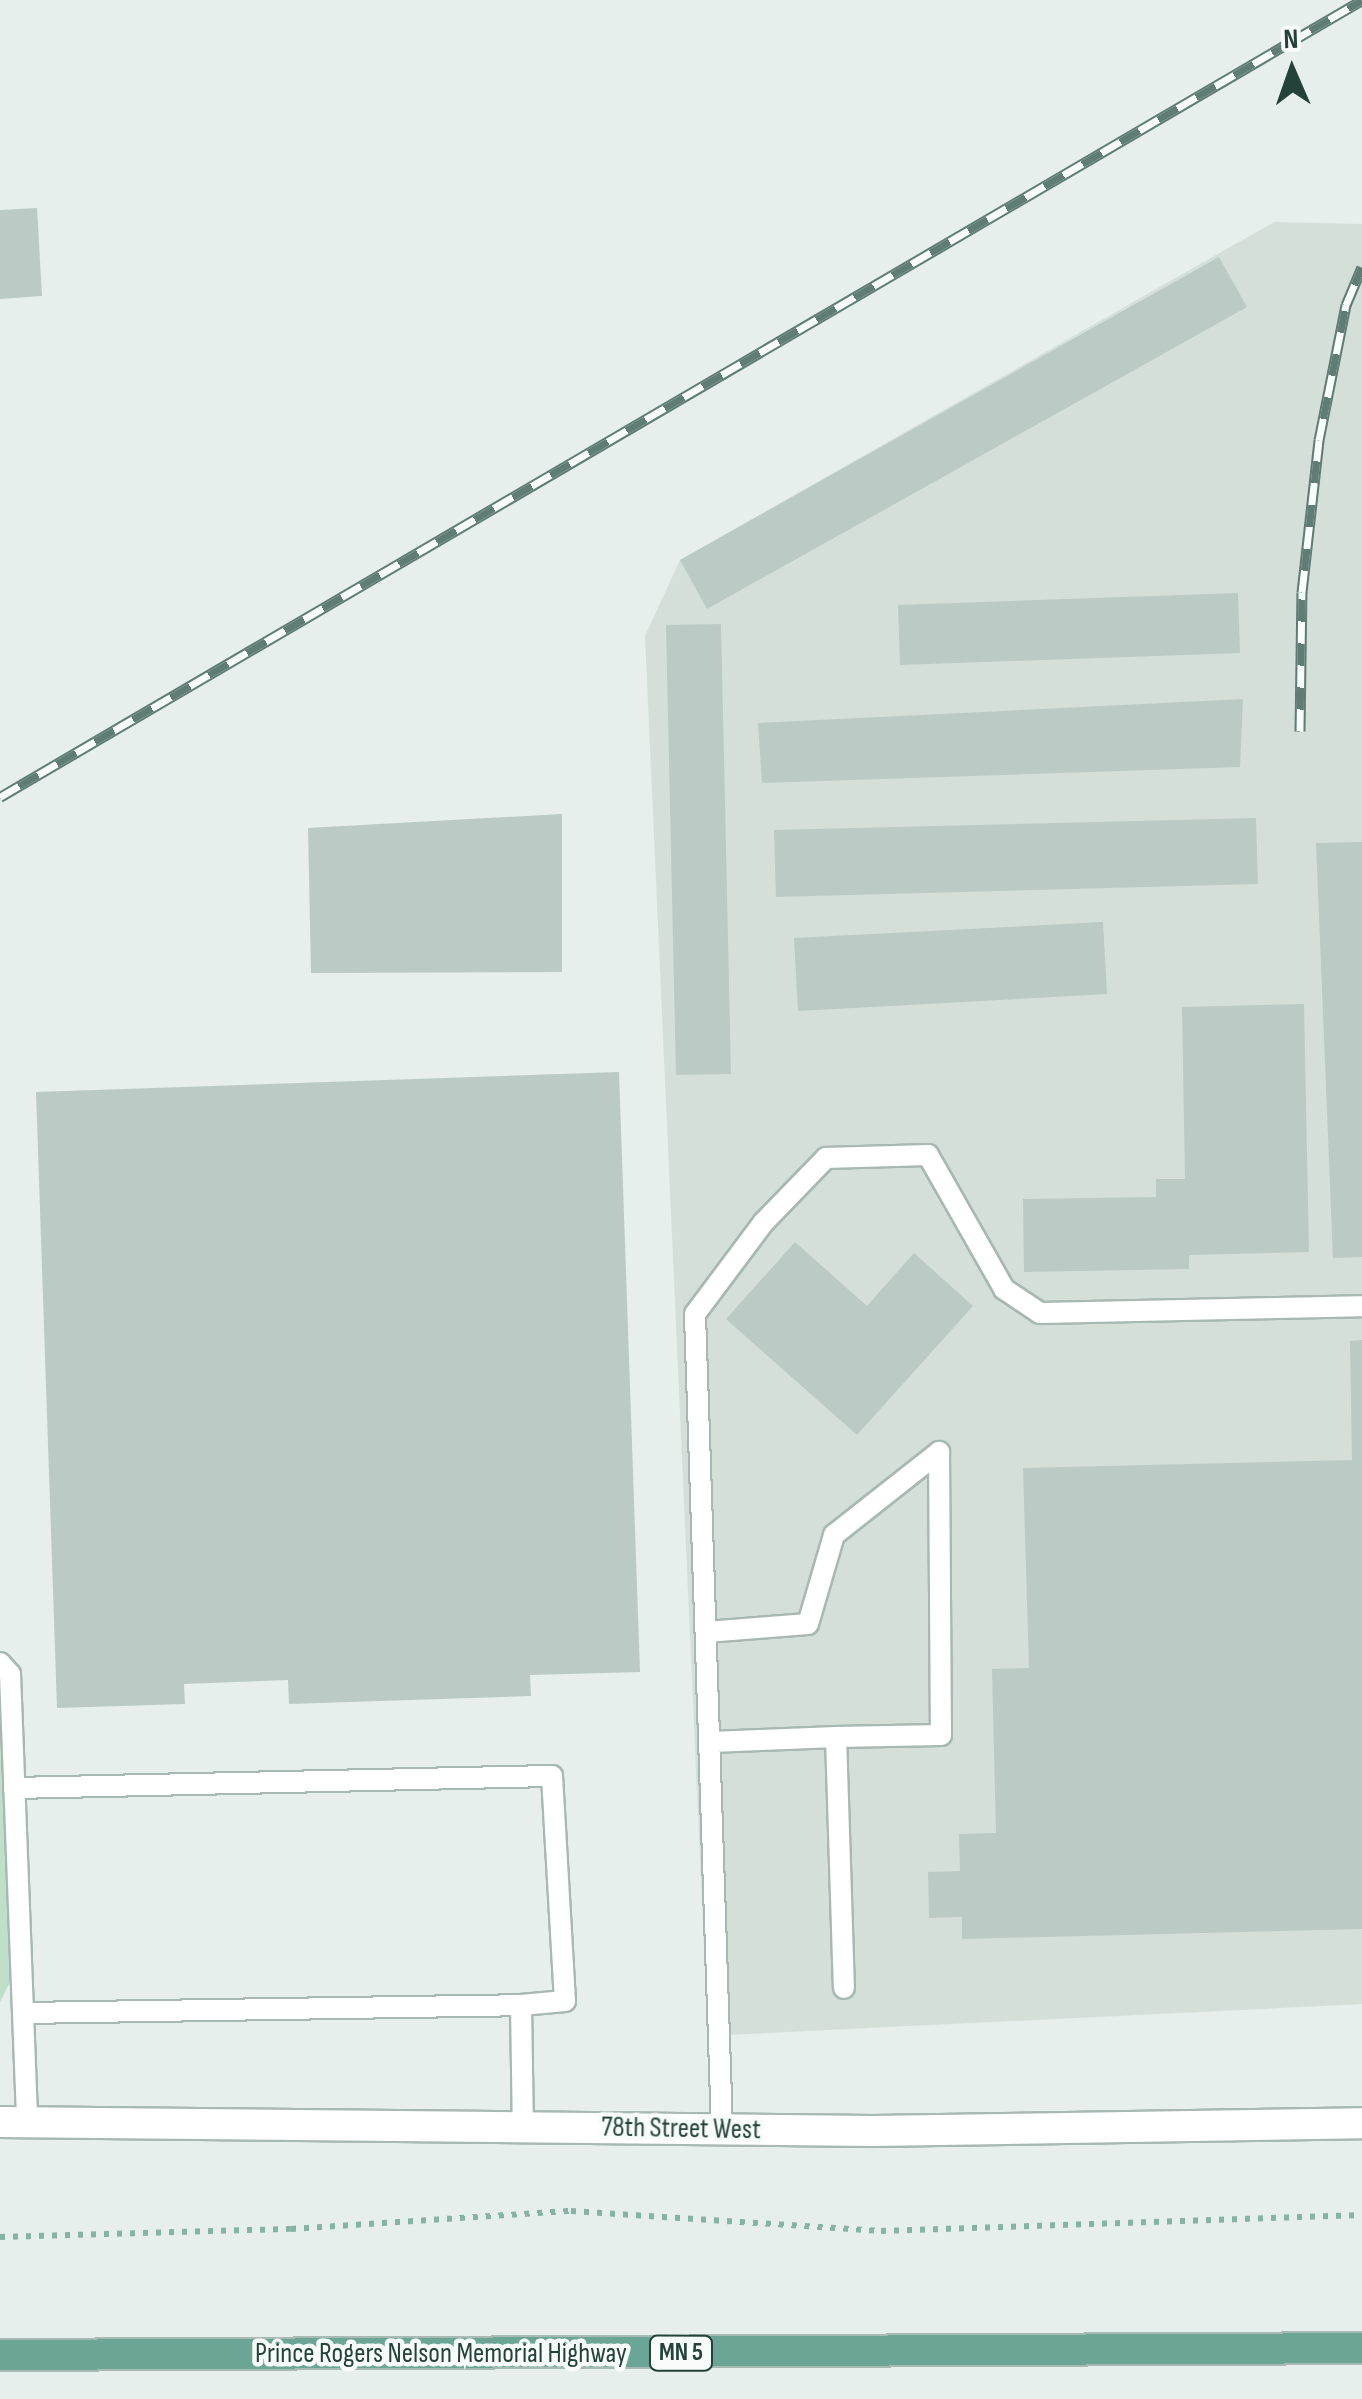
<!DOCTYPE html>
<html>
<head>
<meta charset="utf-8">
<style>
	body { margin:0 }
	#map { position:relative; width:1362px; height:2399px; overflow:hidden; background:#e6efeb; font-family:"Sofia Sans Condensed",sans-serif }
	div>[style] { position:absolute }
	.built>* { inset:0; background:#d4dfda }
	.green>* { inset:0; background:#bfe0c8 }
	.building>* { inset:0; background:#bbcac4 }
	.path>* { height:6px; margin-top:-3px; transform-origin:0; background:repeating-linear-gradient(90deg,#86b3a5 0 5px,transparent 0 13px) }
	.roads { filter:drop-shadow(2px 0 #a8b8b2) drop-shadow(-2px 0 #a8b8b2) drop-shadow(0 2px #a8b8b2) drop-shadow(0 -2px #a8b8b2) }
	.lane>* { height:20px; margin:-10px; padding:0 10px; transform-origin:10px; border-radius:10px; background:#fff }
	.secondary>* { height:30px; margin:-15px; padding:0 15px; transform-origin:15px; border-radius:15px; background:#fff }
	.primary>* { height:30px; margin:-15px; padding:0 15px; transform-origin:15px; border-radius:15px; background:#6aa596 }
	.rail>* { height:11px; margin-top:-5.5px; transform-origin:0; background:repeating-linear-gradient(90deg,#f7fbf9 0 22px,#5f7d75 0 44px); box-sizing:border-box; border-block:2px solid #5f7d75 }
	span { translate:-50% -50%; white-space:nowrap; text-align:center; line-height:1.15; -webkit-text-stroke:9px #f7fbf9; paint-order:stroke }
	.shield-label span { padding:2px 8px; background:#f7fbf9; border:2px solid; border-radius:8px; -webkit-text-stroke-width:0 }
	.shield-label { font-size:25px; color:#24423a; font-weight:700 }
	.street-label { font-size:28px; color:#24423a }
	.north { position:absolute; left:1242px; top:20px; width:100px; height:100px; -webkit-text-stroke:8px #f7fbf9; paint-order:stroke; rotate:358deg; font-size:28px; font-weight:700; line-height:40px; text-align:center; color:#24423a }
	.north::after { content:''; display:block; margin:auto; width:35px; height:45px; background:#24423a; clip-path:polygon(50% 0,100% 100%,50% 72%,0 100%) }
</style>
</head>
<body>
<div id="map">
	<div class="built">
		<div style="clip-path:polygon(1274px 222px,1362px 224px,1362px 2004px,708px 2036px,645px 636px,680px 560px)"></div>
	</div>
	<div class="green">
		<div style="clip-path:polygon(0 1700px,14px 1974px,0 2002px)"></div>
	</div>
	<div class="building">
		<div style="clip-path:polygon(37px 208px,42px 296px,0 299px,0 210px)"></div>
		<div style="clip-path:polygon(1219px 257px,1247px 307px,707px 609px,680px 560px)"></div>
		<div style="clip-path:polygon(1238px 593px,1240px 653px,900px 665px,898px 605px)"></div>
		<div style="clip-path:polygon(721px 624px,731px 1074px,676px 1075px,666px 625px)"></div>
		<div style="clip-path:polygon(1243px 699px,1240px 767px,762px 783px,758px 723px)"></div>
		<div style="clip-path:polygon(562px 814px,562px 972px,311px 973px,308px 828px)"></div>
		<div style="clip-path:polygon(1256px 818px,1258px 884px,776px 897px,774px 830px)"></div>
		<div style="clip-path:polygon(1362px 842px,1362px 1257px,1333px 1258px,1316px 843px)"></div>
		<div style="clip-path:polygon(1103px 922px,1107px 994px,798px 1011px,794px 938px)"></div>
		<div style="clip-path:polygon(1304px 1004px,1309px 1252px,1189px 1255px,1189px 1269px,1024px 1272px,1023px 1199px,1156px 1197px,1156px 1179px,1185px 1179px,1182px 1007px)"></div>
		<div style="clip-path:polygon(619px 1072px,640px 1672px,530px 1675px,531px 1696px,289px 1704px,288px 1680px,184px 1684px,185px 1704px,57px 1708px,36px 1092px)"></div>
		<div style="clip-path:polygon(795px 1242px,867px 1306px,914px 1253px,973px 1306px,857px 1435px,726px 1319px)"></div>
		<div style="clip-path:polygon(1362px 1340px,1362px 1929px,962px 1939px,962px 1917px,929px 1918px,928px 1872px,960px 1871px,959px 1834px,996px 1833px,992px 1669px,1029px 1668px,1023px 1468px,1352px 1460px,1350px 1341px)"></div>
	</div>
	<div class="path">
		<div style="left:0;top:2237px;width:291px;rotate:-1.6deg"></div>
		<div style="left:291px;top:2229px;width:281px;rotate:-3.7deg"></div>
		<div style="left:571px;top:2211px;width:311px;rotate:3.7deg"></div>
		<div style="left:881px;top:2231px;width:481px;rotate:-1.9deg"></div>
	</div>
	<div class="roads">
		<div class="lane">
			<div style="left:706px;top:1632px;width:102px;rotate:-4.5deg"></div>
			<div style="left:808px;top:1624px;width:93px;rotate:-73.7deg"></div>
			<div style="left:834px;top:1535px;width:134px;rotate:-38.3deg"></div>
			<div style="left:939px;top:1452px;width:283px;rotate:89.6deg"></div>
			<div style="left:941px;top:1735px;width:105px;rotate:178.9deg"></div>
			<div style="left:0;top:1663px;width:15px;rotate:48deg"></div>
			<div style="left:10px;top:1674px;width:448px;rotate:87.8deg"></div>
			<div style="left:711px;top:1742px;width:125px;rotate:-2.3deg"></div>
			<div style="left:836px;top:1737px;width:251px;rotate:88.2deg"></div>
			<div style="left:14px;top:1788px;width:538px;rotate:-1.28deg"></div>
			<div style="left:552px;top:1776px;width:225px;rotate:86.7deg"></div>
			<div style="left:565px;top:2001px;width:44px;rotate:174.8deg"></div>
			<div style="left:23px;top:2013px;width:498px;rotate:-0.9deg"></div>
			<div style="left:521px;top:2005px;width:122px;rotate:89.1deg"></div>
			<div style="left:722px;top:2129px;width:815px;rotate:-91.9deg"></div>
			<div style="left:695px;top:1314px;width:114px;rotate:-53.2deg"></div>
			<div style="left:763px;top:1223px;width:91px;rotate:-45.9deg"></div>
			<div style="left:826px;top:1158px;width:102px;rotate:-1.7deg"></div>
			<div style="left:928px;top:1155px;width:154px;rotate:60.4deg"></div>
			<div style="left:1004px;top:1289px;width:43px;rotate:33.7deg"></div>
			<div style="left:1040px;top:1313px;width:322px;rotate:-1.2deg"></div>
		</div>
		<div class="secondary">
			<div style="left:0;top:2122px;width:873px;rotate:0.59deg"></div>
			<div style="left:873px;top:2131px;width:489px;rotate:-0.9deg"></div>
		</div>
		<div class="primary">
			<div style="left:0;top:2355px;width:1362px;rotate:-0.29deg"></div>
		</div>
	</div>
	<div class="rail">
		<div style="left:1300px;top:731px;width:139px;rotate:-89.2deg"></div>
		<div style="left:1302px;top:592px;width:153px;rotate:-83.6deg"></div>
		<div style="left:1319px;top:440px;width:138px;rotate:-78.7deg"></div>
		<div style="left:1346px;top:305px;width:41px;rotate:-67.2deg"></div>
		<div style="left:0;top:797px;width:1578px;rotate:-30.33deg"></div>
	</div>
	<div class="shield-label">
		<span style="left:681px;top:2353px">MN 5</span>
	</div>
	<div class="street-label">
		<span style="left:681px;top:2129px;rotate:1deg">78th Street West</span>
		<span style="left:441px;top:2354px">Prince Rogers Nelson Memorial Highway</span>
	</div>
	<div class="north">N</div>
</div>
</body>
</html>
